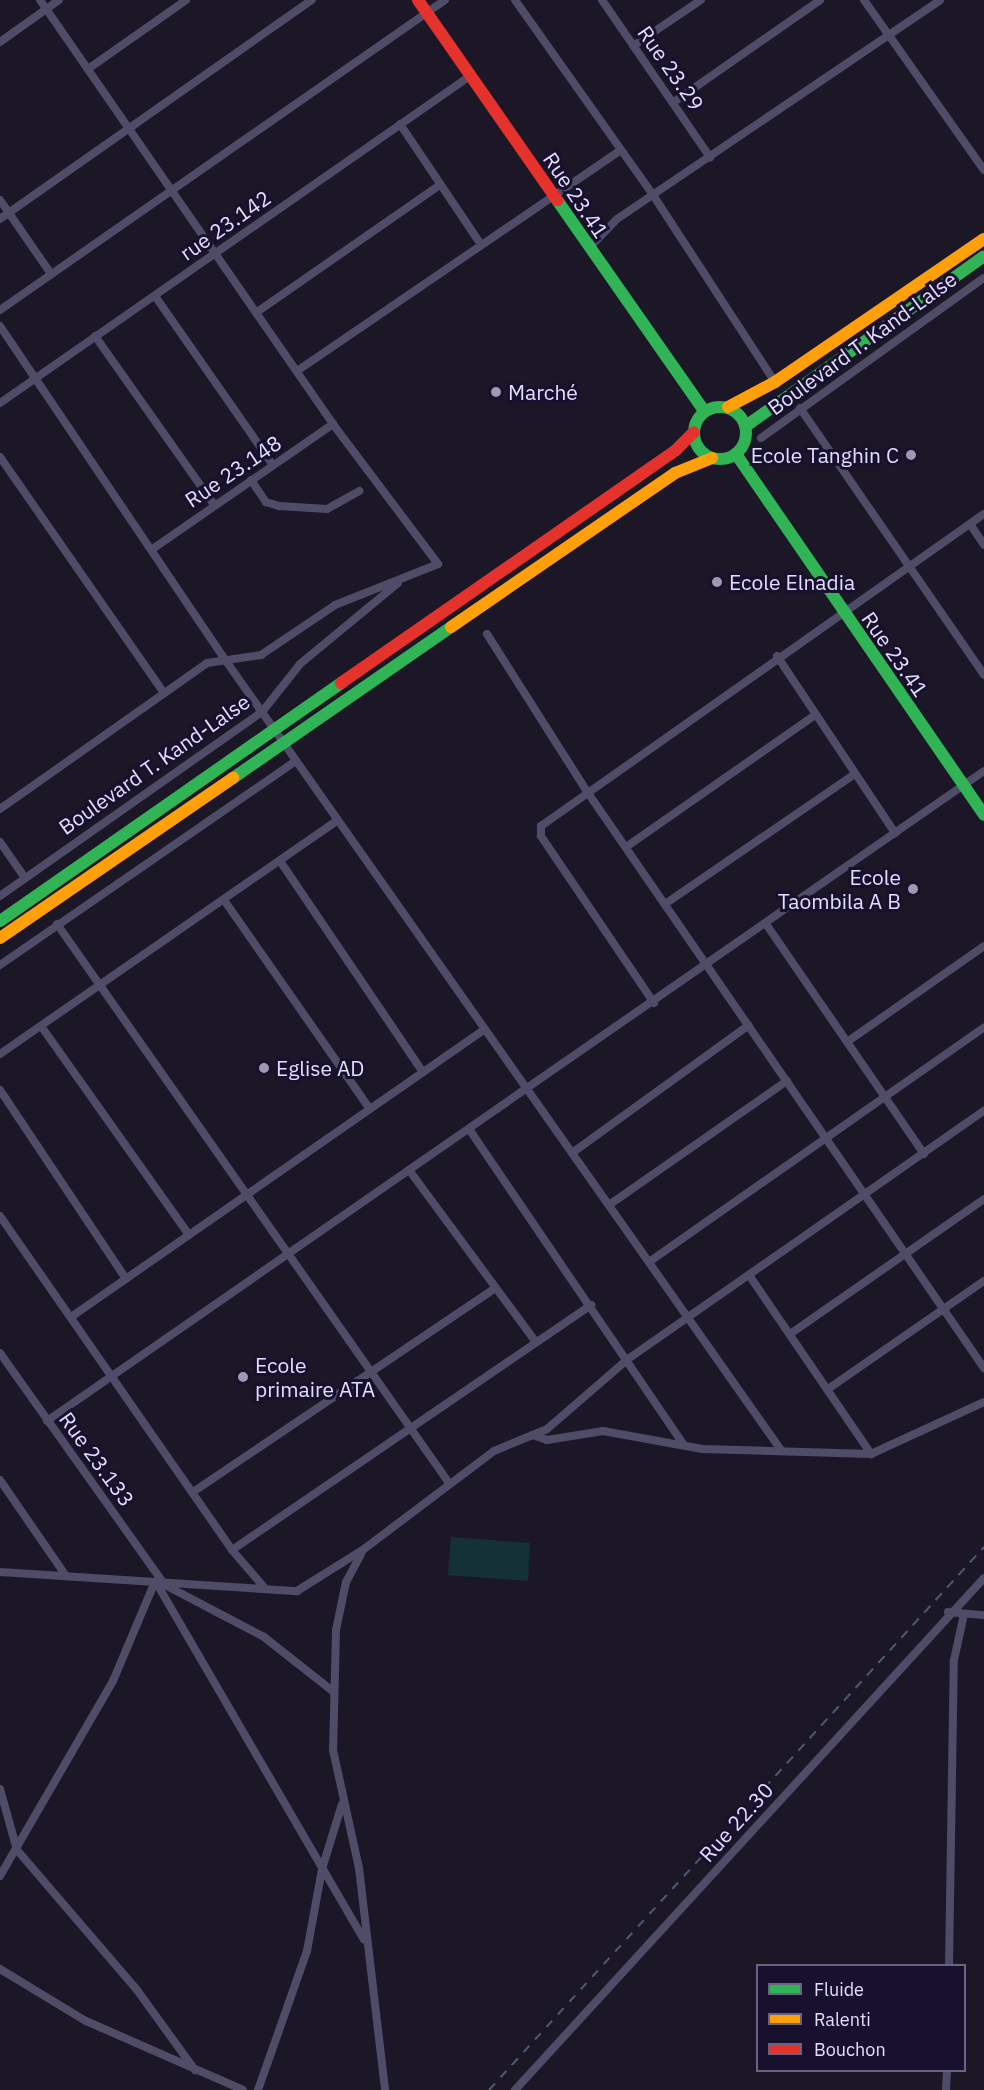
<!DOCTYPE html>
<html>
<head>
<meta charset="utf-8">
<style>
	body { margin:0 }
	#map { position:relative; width:984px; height:2090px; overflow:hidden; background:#1c1727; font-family:"IBM Plex Sans",sans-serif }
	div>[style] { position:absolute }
	.green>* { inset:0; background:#143135 }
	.street>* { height:8px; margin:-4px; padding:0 4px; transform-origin:4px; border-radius:4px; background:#4f4c67 }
	.fast>* { height:12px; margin:-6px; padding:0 6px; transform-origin:6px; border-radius:6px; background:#30b455 }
	.fast>.ring { margin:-6px; padding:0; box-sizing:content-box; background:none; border:12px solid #30b455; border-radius:50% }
	.slow>* { height:12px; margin:-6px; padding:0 6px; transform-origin:6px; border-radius:6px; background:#ff9f0a }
	.jam>* { height:12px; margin:-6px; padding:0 6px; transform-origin:6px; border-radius:6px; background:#e5322d }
	.rail>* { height:2px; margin-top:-1px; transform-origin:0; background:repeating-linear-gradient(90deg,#495a71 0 9px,transparent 0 17px) }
	.dots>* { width:16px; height:16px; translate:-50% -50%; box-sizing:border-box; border:3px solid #18112d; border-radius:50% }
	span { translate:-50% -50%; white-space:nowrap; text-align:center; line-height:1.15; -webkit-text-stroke:6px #18112d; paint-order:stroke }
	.street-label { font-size:21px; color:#e3ddff }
	.poi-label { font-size:21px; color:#e3ddff }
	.left { translate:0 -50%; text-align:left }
	.right { translate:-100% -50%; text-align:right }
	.legend { position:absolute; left:756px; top:1964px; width:210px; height:108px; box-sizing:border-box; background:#18112d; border:2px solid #696381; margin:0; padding:8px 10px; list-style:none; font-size:18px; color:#e3ddff }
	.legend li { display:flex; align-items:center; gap:12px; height:30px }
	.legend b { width:30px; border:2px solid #696381 }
</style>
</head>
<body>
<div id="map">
	<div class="green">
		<div style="clip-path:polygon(451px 1537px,530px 1543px,528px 1581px,448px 1575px)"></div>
	</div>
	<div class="street">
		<div style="left:515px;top:0;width:239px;rotate:54.7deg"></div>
		<div style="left:653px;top:195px;width:223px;rotate:56.9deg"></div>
		<div style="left:602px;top:0;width:191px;rotate:55.5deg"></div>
		<div style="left:864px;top:0;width:208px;rotate:54.8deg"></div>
		<div style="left:0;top:42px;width:72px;rotate:-35.4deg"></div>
		<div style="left:633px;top:46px;width:82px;rotate:-34.1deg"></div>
		<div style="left:88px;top:69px;width:120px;rotate:-35.1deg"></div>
		<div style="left:674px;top:102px;width:178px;rotate:-34.9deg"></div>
		<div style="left:400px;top:124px;width:143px;rotate:56.1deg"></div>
		<div style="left:0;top:200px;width:90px;rotate:55.4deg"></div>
		<div style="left:0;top:219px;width:381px;rotate:-35.1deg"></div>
		<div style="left:589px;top:248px;width:40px;rotate:-46deg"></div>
		<div style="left:617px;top:219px;width:390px;rotate:-34.1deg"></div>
		<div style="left:155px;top:296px;width:206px;rotate:55.1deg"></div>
		<div style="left:0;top:310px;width:542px;rotate:-34.86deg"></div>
		<div style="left:257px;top:312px;width:223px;rotate:-34.8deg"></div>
		<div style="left:0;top:326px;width:404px;rotate:56deg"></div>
		<div style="left:226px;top:661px;width:965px;rotate:54.88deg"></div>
		<div style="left:95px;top:336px;width:207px;rotate:54.8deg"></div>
		<div style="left:297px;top:371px;width:391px;rotate:-34.3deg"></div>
		<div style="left:0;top:403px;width:573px;rotate:-34.83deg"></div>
		<div style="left:800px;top:408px;width:324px;rotate:55.4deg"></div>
		<div style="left:761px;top:438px;width:274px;rotate:-35.7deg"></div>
		<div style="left:0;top:457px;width:287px;rotate:55.2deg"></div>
		<div style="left:251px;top:480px;width:27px;rotate:56deg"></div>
		<div style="left:266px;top:502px;width:14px;rotate:17deg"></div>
		<div style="left:279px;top:506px;width:48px;rotate:3.6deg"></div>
		<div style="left:327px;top:509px;width:37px;rotate:-29deg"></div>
		<div style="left:970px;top:524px;width:25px;rotate:56deg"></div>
		<div style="left:154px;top:548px;width:218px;rotate:-34.7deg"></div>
		<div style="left:487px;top:634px;width:185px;rotate:57.6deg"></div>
		<div style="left:586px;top:790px;width:702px;rotate:55.45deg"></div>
		<div style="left:777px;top:656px;width:213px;rotate:56.3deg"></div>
		<div style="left:0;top:809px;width:253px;rotate:-35.2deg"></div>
		<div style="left:207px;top:663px;width:55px;rotate:-8.4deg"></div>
		<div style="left:261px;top:655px;width:89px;rotate:-34deg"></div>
		<div style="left:335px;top:605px;width:111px;rotate:-21.7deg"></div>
		<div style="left:438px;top:564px;width:175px;rotate:-126.9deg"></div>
		<div style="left:333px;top:424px;width:515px;rotate:-124.65deg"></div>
		<div style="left:0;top:842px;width:44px;rotate:55.2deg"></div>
		<div style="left:626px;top:847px;width:231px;rotate:-34.9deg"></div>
		<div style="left:280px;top:861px;width:255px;rotate:55.9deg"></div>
		<div style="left:0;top:896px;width:320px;rotate:-35.1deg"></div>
		<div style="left:262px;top:712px;width:61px;rotate:-51.6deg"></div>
		<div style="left:300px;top:664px;width:127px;rotate:-39.6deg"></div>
		<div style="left:224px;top:900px;width:255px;rotate:55.1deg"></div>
		<div style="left:665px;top:904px;width:230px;rotate:-34.4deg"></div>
		<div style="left:57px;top:924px;width:683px;rotate:54.96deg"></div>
		<div style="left:766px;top:924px;width:279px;rotate:55.5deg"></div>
		<div style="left:0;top:965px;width:359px;rotate:-34.6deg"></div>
		<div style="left:654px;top:1003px;width:202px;rotate:-124.1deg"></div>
		<div style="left:541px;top:836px;width:10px;rotate:-90deg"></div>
		<div style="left:541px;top:826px;width:542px;rotate:-35.16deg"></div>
		<div style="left:41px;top:1026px;width:256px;rotate:54.7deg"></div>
		<div style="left:847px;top:1042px;width:167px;rotate:-35deg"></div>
		<div style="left:0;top:1054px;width:410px;rotate:-34.7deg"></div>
		<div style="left:0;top:1090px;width:227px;rotate:56.3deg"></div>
		<div style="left:469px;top:1129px;width:381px;rotate:55.8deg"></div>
		<div style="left:572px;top:1153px;width:218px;rotate:-35.9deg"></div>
		<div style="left:409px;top:1170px;width:212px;rotate:53.6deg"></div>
		<div style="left:609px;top:1205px;width:217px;rotate:-34.9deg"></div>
		<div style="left:0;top:1216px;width:407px;rotate:55.2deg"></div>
		<div style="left:232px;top:1550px;width:48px;rotate:49.3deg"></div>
		<div style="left:649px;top:1262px;width:409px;rotate:-35deg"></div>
		<div style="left:749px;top:1275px;width:217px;rotate:55.7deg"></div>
		<div style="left:71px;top:1317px;width:504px;rotate:-34.82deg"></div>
		<div style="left:790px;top:1334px;width:236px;rotate:-34.8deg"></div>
		<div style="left:0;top:1353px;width:285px;rotate:54.6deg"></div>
		<div style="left:165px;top:1585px;width:112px;rotate:27.7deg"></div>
		<div style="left:264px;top:1637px;width:89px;rotate:38.2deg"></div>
		<div style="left:828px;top:1389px;width:190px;rotate:-34.7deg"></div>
		<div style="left:47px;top:1421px;width:1140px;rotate:-34.75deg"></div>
		<div style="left:532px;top:1435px;width:16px;rotate:18deg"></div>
		<div style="left:547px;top:1440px;width:57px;rotate:-9.1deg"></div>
		<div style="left:603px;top:1431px;width:101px;rotate:10.3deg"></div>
		<div style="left:702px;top:1449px;width:169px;rotate:1.7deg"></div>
		<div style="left:871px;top:1454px;width:124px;rotate:-24.7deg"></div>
		<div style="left:0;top:1480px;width:116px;rotate:55.5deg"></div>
		<div style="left:193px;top:1492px;width:365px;rotate:-34deg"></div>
		<div style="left:232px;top:1550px;width:435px;rotate:-34.3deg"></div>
		<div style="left:361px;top:1554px;width:32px;rotate:118deg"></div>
		<div style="left:346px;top:1582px;width:49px;rotate:101.8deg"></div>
		<div style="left:336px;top:1630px;width:120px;rotate:91.4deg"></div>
		<div style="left:333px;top:1750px;width:121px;rotate:77.6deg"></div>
		<div style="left:359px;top:1868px;width:224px;rotate:83.3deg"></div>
		<div style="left:0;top:1572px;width:298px;rotate:3.7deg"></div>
		<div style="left:297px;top:1591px;width:79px;rotate:-32.1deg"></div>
		<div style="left:364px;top:1549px;width:163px;rotate:-37deg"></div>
		<div style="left:494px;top:1451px;width:57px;rotate:-22.5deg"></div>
		<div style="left:547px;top:1429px;width:107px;rotate:-40.8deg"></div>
		<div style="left:628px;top:1359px;width:434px;rotate:-34.9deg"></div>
		<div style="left:157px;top:1584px;width:411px;rotate:59.8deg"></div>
		<div style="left:948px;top:1612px;width:36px;rotate:5deg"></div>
		<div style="left:0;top:1789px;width:63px;rotate:74.4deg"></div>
		<div style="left:17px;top:1850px;width:184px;rotate:49.4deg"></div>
		<div style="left:137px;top:1990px;width:99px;rotate:54.1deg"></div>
		<div style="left:0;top:1876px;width:225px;rotate:-59.9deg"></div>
		<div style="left:113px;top:1681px;width:105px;rotate:-67.1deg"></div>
		<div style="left:949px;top:1966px;width:306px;rotate:-89.1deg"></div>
		<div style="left:954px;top:1660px;width:47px;rotate:-77.7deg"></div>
		<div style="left:0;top:1969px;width:100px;rotate:31.2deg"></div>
		<div style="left:86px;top:2021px;width:171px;rotate:23.7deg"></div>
		<div style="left:258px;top:2090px;width:147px;rotate:-70.6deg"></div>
		<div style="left:307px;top:1951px;width:83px;rotate:-79.6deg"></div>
		<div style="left:322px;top:1869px;width:68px;rotate:-72.9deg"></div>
		<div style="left:515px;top:2090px;width:694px;rotate:-47.51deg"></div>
		<div style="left:946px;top:2090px;width:20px;rotate:-87deg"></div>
	</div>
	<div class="fast">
		<div style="left:557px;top:200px;width:257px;rotate:55.1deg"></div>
		<div class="ring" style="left:694px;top:407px;width:40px;height:40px"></div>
		<div style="left:746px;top:426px;width:292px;rotate:-35.5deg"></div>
		<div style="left:736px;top:454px;width:438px;rotate:55.5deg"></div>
		<div style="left:233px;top:778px;width:265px;rotate:-34.7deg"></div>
		<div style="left:0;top:921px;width:416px;rotate:-34.9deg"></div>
	</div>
	<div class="slow">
		<div style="left:728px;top:407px;width:53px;rotate:-28deg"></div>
		<div style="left:775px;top:382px;width:253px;rotate:-34.4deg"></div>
		<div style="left:451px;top:627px;width:272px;rotate:-34.5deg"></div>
		<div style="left:675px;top:473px;width:40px;rotate:-22deg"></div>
		<div style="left:0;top:938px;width:283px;rotate:-34.5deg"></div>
	</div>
	<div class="jam">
		<div style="left:418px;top:0;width:244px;rotate:55.2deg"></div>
		<div style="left:341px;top:683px;width:408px;rotate:-34.8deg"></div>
		<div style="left:676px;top:450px;width:25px;rotate:-45deg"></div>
	</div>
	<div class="rail">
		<div style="left:489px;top:2090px;width:735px;rotate:-47.65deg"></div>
	</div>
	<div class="dots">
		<div style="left:496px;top:392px;background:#9d98b3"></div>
		<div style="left:911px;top:455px;background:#9d98b3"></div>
		<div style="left:717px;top:582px;background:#9d98b3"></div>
		<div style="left:913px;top:889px;background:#9d98b3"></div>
		<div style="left:264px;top:1068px;background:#9d98b3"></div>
		<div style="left:243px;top:1377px;background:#9d98b3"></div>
	</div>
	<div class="street-label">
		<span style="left:671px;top:68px;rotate:55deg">Rue 23.29</span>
		<span style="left:576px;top:195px;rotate:56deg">Rue 23.41</span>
		<span style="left:225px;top:225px;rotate:-35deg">rue 23.142</span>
		<span style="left:862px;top:343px;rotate:-36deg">Boulevard T. Kand-Lalse</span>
		<span style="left:233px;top:471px;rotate:-34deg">Rue 23.148</span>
		<span style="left:895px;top:654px;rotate:55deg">Rue 23.41</span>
		<span style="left:154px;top:764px;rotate:-35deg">Boulevard T. Kand-Lalse</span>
		<span style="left:97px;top:1459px;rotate:54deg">Rue 23.133</span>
		<span style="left:736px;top:1822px;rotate:-48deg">Rue 22.30</span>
	</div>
	<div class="poi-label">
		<span class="left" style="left:508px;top:392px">Marché</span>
		<span class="right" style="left:899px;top:455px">Ecole Tanghin C</span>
		<span class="left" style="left:729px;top:582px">Ecole Elnadia</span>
		<span class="right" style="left:901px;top:889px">Ecole<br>Taombila A B</span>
		<span class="left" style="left:276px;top:1068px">Eglise AD</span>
		<span class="left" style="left:255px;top:1377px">Ecole<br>primaire ATA</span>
	</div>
	<ul class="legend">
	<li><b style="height:8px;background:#30b455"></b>Fluide</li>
	<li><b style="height:8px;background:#ff9f0a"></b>Ralenti</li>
	<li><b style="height:8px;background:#e5322d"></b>Bouchon</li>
	</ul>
</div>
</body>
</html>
